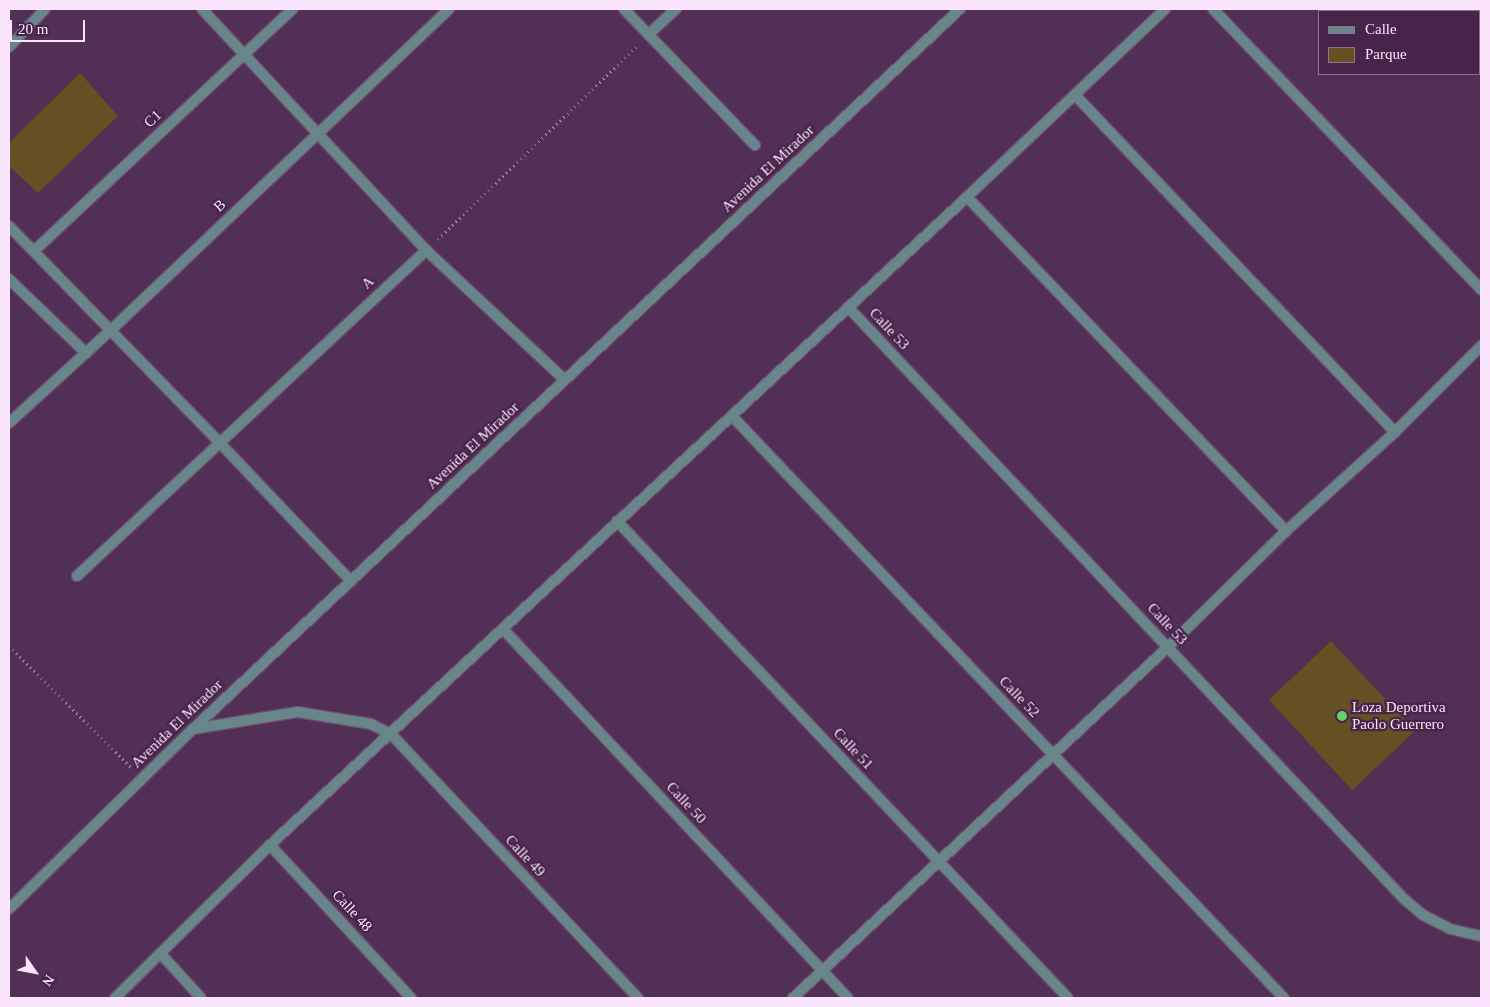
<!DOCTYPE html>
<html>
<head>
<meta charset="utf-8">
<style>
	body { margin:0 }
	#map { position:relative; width:1490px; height:1007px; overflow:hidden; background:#522f54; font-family:"Times New Roman",serif }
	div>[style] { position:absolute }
	.green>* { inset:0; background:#655024 }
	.path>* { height:3px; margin-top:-1.5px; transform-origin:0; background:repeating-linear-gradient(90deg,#a387a5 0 1px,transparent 0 5px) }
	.roads { filter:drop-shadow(1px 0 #6d4c6f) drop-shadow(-1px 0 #6d4c6f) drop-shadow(0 1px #6d4c6f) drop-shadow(0 -1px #6d4c6f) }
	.minor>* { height:10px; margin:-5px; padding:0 5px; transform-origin:5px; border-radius:5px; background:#688689 }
	.tertiary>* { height:10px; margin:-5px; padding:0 5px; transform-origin:5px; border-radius:5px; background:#688689 }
	.dots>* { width:14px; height:14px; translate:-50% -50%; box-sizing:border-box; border:2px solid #472549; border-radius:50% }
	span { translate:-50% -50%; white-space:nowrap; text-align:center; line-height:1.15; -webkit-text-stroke:4.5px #472549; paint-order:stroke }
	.street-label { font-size:15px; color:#fbe5fc }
	.poi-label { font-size:15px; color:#fbe5fc }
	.left { translate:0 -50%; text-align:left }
	.frame { position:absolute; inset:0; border:10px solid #fbe5fc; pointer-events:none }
	.legend { position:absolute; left:1318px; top:10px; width:162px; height:65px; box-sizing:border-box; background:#472549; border:1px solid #8f7291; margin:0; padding:6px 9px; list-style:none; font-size:15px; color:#fbe5fc }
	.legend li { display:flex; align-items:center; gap:10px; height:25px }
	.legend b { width:25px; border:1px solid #8f7291 }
	.north { position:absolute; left:10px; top:947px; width:50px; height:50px; -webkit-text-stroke:4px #472549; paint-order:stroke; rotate:123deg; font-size:14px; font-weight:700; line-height:20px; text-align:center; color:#fbe5fc }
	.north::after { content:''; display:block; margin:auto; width:18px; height:22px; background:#fbe5fc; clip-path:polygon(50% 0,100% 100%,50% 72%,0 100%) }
	.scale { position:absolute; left:10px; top:20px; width:75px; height:22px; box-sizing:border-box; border:2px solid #fbe5fc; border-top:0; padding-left:6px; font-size:15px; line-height:18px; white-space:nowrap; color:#fbe5fc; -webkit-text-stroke:4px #472549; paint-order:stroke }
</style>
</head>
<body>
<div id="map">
	<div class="green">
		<div style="clip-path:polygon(80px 73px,118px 116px,38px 193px,9px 166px,9px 143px)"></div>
		<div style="clip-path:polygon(1331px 641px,1415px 731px,1352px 790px,1269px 700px)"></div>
	</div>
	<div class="path">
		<div style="left:438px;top:239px;width:276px;rotate:-44.1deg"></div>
		<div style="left:9px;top:646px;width:172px;rotate:44.8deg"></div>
	</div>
	<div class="roads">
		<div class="minor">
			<div style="left:202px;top:9px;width:329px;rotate:47.1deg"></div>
			<div style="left:426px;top:250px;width:190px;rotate:43.1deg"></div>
			<div style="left:624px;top:9px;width:189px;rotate:46.1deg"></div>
			<div style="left:1213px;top:9px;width:388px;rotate:46.3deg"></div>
			<div style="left:1426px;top:9px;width:3px;rotate:45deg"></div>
			<div style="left:649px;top:34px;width:37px;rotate:-43deg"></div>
			<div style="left:9px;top:47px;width:52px;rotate:-46.5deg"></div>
			<div style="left:1479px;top:67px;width:3px;rotate:45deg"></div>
			<div style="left:1075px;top:95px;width:465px;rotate:46.5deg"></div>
			<div style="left:967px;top:197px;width:462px;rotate:46.3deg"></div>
			<div style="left:9px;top:226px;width:301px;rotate:45.8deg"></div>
			<div style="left:219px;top:442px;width:192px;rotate:46.5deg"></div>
			<div style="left:34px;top:251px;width:354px;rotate:-43.1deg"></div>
			<div style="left:9px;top:279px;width:107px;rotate:43.9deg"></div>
			<div style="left:848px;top:307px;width:812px;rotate:46.8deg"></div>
			<div style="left:1404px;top:899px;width:25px;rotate:40deg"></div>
			<div style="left:1423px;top:915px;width:30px;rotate:27deg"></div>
			<div style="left:1450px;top:929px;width:32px;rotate:13deg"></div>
			<div style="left:732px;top:416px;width:802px;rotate:46.52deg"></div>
			<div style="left:9px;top:423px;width:138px;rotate:-42.4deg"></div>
			<div style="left:111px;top:330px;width:466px;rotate:-43.5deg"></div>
			<div style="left:617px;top:521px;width:656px;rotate:46.6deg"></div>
			<div style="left:77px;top:576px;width:478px;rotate:-43deg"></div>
			<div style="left:503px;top:629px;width:505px;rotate:46.93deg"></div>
			<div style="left:193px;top:729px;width:106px;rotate:-9.2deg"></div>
			<div style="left:298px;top:712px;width:74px;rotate:9.3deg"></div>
			<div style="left:371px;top:724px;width:22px;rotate:27deg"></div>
			<div style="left:391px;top:734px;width:362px;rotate:46.9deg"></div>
			<div style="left:270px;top:845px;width:208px;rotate:47.3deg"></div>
			<div style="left:161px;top:954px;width:59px;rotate:47.7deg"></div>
			<div style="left:115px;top:998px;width:218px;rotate:-44.6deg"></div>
			<div style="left:270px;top:845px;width:952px;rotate:-42.91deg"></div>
			<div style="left:967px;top:197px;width:273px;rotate:-43.5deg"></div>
			<div style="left:793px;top:998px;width:514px;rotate:-43.11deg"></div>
			<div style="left:1168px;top:647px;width:165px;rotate:-44.5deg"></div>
			<div style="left:1286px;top:531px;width:147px;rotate:-42.2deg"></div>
			<div style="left:1395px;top:432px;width:122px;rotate:-45deg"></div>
		</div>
		<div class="tertiary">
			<div style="left:9px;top:909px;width:257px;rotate:-44.4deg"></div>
			<div style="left:193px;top:729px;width:1052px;rotate:-43.19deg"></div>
		</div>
	</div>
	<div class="dots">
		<div style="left:1342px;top:716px;background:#62d469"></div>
	</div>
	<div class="street-label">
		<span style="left:153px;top:119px;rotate:-43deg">C1</span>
		<span style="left:768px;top:169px;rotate:-43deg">Avenida El Mirador</span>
		<span style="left:220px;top:206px;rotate:-43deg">B</span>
		<span style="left:368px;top:283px;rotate:-43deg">A</span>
		<span style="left:889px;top:329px;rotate:47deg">Calle 53</span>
		<span style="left:473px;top:446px;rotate:-43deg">Avenida El Mirador</span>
		<span style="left:1167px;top:624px;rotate:47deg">Calle 53</span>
		<span style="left:1019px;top:697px;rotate:46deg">Calle 52</span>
		<span style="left:177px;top:724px;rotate:-44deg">Avenida El Mirador</span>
		<span style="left:853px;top:749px;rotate:47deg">Calle 51</span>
		<span style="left:686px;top:803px;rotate:47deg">Calle 50</span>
		<span style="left:525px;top:856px;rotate:47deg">Calle 49</span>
		<span style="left:352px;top:911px;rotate:47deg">Calle 48</span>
	</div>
	<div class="poi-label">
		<span class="left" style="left:1352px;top:716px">Loza Deportiva<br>Paolo Guerrero</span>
	</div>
	<div class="frame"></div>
	<ul class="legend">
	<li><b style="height:6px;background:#688689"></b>Calle</li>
	<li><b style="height:14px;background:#655024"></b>Parque</li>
	</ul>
	<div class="north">N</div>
	<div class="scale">20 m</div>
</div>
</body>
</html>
